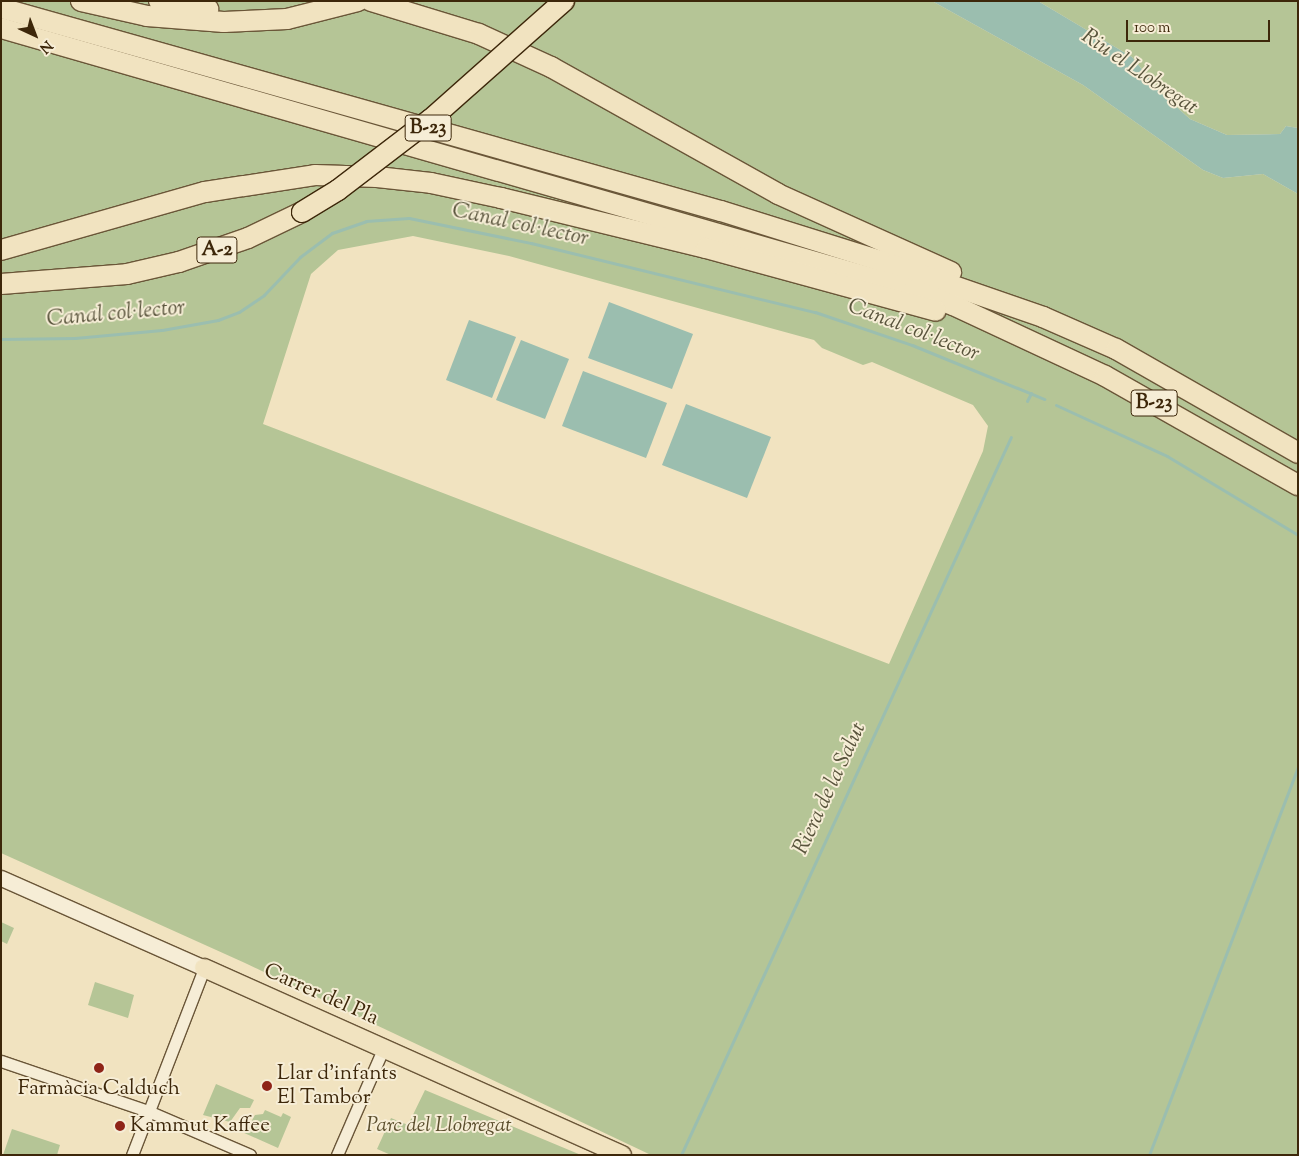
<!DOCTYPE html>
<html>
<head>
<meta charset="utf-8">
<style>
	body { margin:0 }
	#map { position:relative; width:1299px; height:1156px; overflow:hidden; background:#f1e3c0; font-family:"Sorts Mill Goudy",serif }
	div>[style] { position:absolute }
	.green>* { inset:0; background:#b5c596 }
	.water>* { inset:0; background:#9bbeaf }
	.stream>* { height:3px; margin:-1.5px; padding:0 1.5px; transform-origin:1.5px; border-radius:1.5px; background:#9bbeaf }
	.roads { filter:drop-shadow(1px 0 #6a5638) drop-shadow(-1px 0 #6a5638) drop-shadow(0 1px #6a5638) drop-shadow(0 -1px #6a5638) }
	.minor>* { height:11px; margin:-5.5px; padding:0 5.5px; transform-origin:5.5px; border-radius:5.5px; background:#f6edd6 }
	.secondary>* { height:15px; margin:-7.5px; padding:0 7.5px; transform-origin:7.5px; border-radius:7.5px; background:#f6edd6 }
	.primary>* { height:18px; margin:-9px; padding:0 9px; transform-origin:9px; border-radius:9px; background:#f1e3c0 }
	.motorway>* { height:20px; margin:-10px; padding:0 10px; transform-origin:10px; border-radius:10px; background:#f1e3c0 }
	.bridges { filter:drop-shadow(1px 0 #3d270a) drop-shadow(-1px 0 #3d270a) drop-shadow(0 1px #3d270a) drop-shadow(0 -1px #3d270a) }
	.motorway-bridge>* { height:20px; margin:-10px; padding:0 10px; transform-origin:10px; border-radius:10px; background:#f1e3c0 }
	.dots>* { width:14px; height:14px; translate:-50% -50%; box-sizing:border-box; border:2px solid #f6edd6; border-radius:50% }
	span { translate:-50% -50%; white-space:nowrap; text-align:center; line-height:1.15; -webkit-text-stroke:4px #f6edd6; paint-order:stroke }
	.shield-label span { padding:1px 4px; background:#f6edd6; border:1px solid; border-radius:4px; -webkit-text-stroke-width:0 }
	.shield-label { font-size:20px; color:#3d270a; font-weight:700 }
	.street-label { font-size:21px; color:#3d270a }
	.poi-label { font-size:21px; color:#3d270a }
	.left { translate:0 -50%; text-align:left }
	.park-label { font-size:21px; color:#5b4e2d; font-style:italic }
	.water-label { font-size:22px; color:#59543c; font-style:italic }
	.frame { position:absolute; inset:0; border:2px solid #3d270a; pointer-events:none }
	.north { position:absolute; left:10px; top:10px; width:50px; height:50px; -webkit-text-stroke:4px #f6edd6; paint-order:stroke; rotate:137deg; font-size:14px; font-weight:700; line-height:20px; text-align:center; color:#3d270a }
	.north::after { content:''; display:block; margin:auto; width:18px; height:22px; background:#3d270a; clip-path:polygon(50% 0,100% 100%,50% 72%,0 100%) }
	.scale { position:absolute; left:1126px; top:20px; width:144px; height:22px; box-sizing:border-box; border:2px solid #3d270a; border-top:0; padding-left:6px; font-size:15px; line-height:18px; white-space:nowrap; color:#3d270a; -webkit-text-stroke:4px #f6edd6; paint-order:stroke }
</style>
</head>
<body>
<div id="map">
	<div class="green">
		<div style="clip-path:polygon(evenodd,1px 1px,932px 1px,1083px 85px,1203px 170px,1223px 178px,1263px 174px,1298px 194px,1298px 1155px,651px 1155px,245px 963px,1px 853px,1px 1px,413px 236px,509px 256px,814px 340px,822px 348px,863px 365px,872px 362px,973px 405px,988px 426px,983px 451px,889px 664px,263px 424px,311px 274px,338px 250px,413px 236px)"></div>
		<div style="clip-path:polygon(1038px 1px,1298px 1px,1298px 128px,1286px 126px,1280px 134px,1227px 135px,1190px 119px,1162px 94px,1132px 57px)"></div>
		<div style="clip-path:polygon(1px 922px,14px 928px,7px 944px,1px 941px)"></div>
		<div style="clip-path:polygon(95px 982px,134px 995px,128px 1018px,88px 1005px)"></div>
		<div style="clip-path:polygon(216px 1084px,254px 1100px,250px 1108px,240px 1108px,230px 1122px,203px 1115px)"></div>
		<div style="clip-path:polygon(425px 1090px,581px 1155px,391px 1155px,377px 1149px,391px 1118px,408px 1125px)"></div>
		<div style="clip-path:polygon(265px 1110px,281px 1117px,283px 1113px,291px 1117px,278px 1148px,242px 1132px,246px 1125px,253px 1128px,255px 1124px,251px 1122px,255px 1115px,263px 1114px)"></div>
		<div style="clip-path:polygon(12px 1129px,60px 1145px,57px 1155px,3px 1155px)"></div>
	</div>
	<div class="water">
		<div style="clip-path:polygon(932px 1px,1038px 1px,1132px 57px,1162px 94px,1190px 119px,1227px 135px,1280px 134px,1286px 126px,1298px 128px,1298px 194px,1263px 174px,1223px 178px,1203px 170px,1083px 85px)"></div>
		<div style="clip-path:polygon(609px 302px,693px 334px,672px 389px,588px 358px)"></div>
		<div style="clip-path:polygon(469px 320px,516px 337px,492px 398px,446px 380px)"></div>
		<div style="clip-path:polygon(521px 340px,569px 359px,545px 419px,496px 400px)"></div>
		<div style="clip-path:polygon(583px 371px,667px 403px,646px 458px,562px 426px)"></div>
		<div style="clip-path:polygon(686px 404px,771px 437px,747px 498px,662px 465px)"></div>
	</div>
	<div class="stream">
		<div style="left:1px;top:339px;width:74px;rotate:-0.8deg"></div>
		<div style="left:75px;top:338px;width:87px;rotate:-5.3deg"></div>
		<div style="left:162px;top:330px;width:57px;rotate:-10.1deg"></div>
		<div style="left:218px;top:320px;width:22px;rotate:-21deg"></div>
		<div style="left:239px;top:312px;width:30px;rotate:-34deg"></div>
		<div style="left:264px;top:295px;width:52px;rotate:-46.5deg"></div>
		<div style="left:300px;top:257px;width:40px;rotate:-37deg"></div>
		<div style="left:332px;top:233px;width:36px;rotate:-19deg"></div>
		<div style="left:366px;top:221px;width:43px;rotate:-4deg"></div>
		<div style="left:409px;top:218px;width:125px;rotate:11.6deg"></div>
		<div style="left:531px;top:243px;width:292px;rotate:13.7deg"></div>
		<div style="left:815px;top:312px;width:102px;rotate:18.8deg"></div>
		<div style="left:912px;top:345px;width:143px;rotate:22.2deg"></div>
		<div style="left:1027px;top:401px;width:9px;rotate:-63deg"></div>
		<div style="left:1056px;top:405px;width:122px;rotate:24.7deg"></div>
		<div style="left:1167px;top:456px;width:153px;rotate:31.1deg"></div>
		<div style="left:681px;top:1155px;width:790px;rotate:-65.32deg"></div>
		<div style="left:1149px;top:1155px;width:416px;rotate:-69deg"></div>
	</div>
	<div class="roads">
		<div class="minor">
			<div style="left:1px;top:1061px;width:155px;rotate:18.8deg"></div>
			<div style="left:148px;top:1111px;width:111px;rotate:23.3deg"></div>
			<div style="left:132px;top:1155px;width:200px;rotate:-68.9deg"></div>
			<div style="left:337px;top:1155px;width:118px;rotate:-66.5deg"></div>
		</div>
		<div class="secondary">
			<div style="left:1px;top:878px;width:222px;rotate:23.9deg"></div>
		</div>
		<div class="primary">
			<div style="left:204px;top:968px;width:458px;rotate:24.1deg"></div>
		</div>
		<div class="motorway">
			<div style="left:81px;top:1px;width:68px;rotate:12.8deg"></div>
			<div style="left:147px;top:16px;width:77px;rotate:4.5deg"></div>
			<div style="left:224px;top:22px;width:63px;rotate:-2.7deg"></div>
			<div style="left:287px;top:19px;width:73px;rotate:-14.2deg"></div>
			<div style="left:159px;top:1px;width:50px;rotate:9.3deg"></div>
			<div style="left:371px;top:1px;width:113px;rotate:17deg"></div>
			<div style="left:479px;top:34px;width:79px;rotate:24.6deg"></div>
			<div style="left:551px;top:67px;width:260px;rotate:29.2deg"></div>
			<div style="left:778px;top:194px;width:190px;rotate:24.3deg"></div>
			<div style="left:1px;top:8px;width:748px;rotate:15.75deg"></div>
			<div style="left:721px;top:211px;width:180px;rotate:17.4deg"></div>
			<div style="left:893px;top:265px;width:159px;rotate:19.1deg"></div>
			<div style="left:1043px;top:317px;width:80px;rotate:23.7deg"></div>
			<div style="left:1116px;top:349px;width:210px;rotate:29.7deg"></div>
			<div style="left:1px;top:28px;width:949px;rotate:16.03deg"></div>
			<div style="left:913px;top:290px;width:43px;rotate:20.6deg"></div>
			<div style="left:953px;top:305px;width:168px;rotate:25deg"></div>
			<div style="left:1105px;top:376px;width:222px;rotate:29.5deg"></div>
			<div style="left:1px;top:250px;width:212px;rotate:-15.9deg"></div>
			<div style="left:205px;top:192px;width:111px;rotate:-8.8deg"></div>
			<div style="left:315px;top:175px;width:62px;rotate:1.8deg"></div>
			<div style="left:377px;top:177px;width:54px;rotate:6.3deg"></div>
			<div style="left:431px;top:183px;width:72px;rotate:12.1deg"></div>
			<div style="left:501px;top:198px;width:211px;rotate:13.7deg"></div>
			<div style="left:706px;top:248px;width:238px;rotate:15.3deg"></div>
			<div style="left:1px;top:284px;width:126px;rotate:-4.5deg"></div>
			<div style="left:127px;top:274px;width:53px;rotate:-13deg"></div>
			<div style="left:179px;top:262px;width:73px;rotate:-19.2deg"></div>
			<div style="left:248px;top:238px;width:60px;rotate:-25.7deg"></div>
		</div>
	</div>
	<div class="bridges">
		<div class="motorway-bridge">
			<div style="left:302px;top:212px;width:42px;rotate:-31.4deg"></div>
			<div style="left:338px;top:190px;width:117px;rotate:-37.4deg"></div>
			<div style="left:431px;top:119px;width:178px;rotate:-41.6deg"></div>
		</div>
	</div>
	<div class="dots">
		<div style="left:99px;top:1068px;background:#8f2418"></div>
		<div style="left:267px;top:1086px;background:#8f2418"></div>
		<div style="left:120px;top:1126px;background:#8f2418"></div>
	</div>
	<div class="shield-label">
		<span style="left:428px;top:128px">B-23</span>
		<span style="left:217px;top:250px">A-2</span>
		<span style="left:1154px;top:403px">B-23</span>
	</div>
	<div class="street-label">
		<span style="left:321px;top:995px;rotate:24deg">Carrer del Pla</span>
	</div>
	<div class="poi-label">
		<span class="left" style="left:277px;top:1086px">Llar d'infants<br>El Tambor</span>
		<span style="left:99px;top:1089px">Farmàcia Calduch</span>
		<span class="left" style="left:130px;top:1126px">Kammut Kaffee</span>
	</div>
	<div class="park-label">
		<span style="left:439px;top:1126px">Parc del Llobregat</span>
	</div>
	<div class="water-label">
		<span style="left:1139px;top:73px;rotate:34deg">Riu el Llobregat</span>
		<span style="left:520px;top:226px;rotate:12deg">Canal col·lector</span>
		<span style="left:116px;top:315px;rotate:-5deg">Canal col·lector</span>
		<span style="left:913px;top:331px;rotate:21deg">Canal col·lector</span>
		<span style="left:831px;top:789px;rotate:-65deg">Riera de la Salut</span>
	</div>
	<div class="frame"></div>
	<div class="north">N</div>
	<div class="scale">100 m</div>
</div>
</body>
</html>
